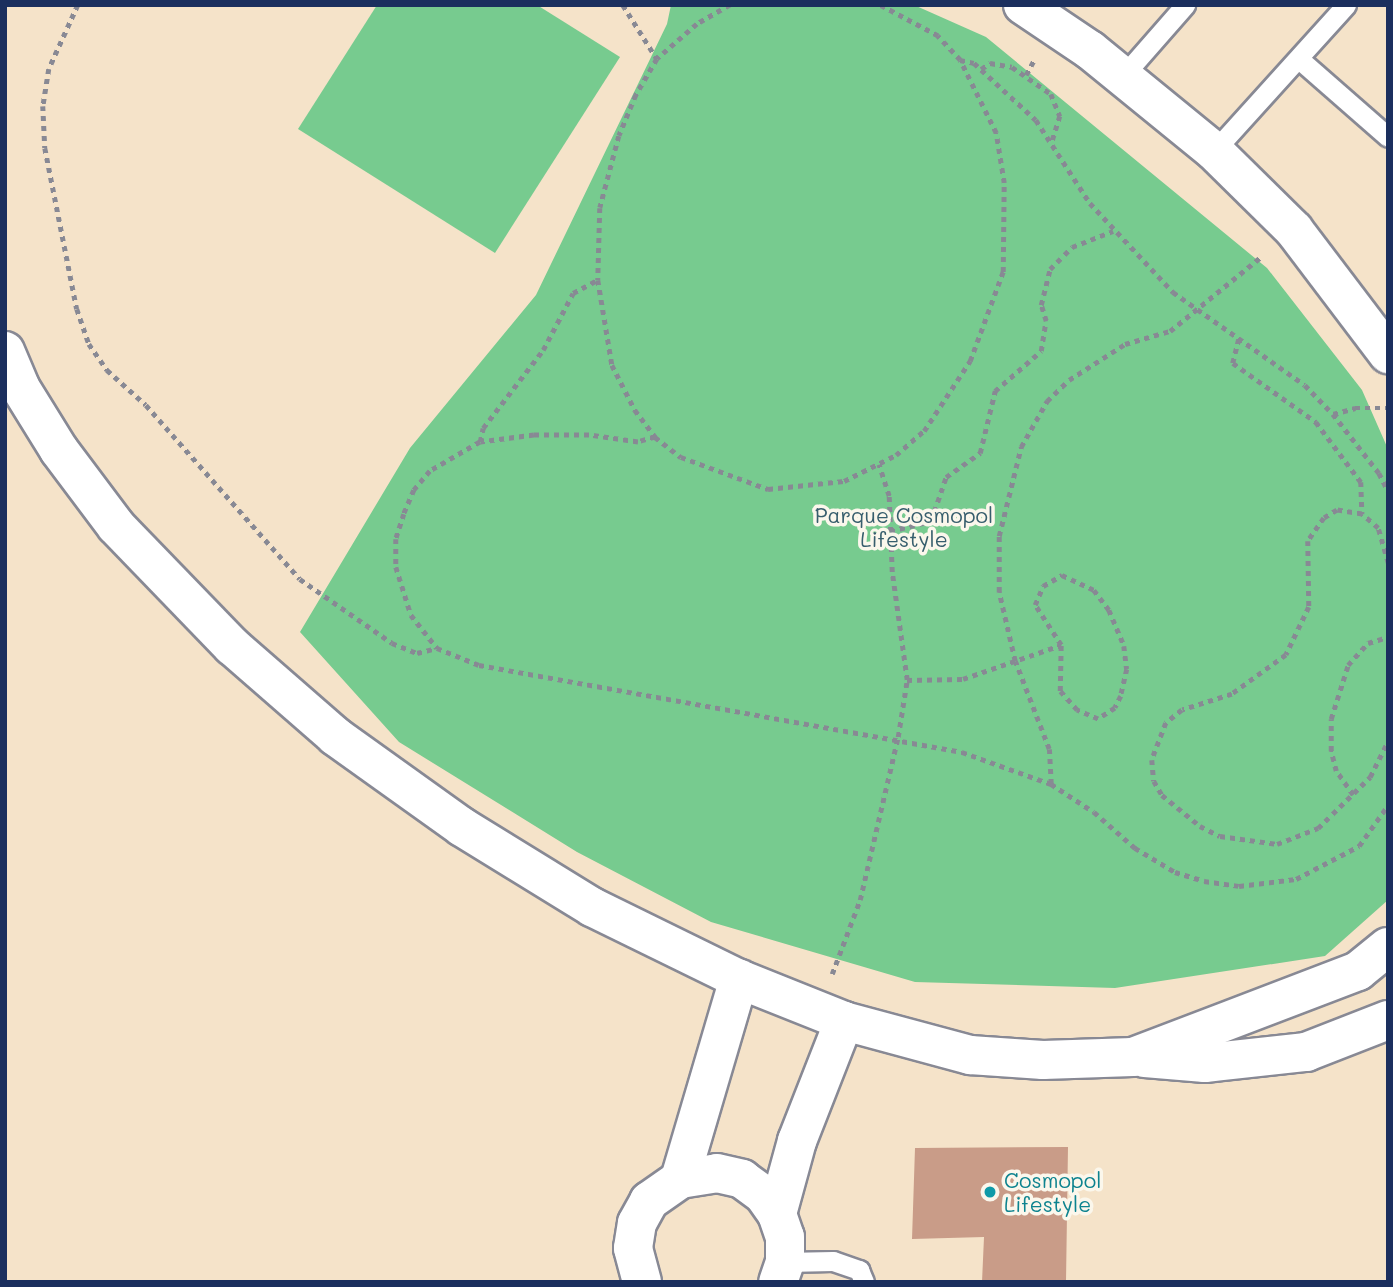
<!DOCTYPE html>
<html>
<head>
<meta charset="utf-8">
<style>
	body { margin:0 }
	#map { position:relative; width:1393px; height:1287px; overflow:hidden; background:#f5e3c9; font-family:Mali,sans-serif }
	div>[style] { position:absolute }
	.green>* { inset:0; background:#77cb8f }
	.building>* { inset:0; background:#c99c88 }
	.path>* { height:4.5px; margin-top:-2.25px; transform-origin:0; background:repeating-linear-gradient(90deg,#888994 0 5px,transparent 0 10px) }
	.roads { filter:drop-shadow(2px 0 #888994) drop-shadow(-2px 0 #888994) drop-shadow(0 2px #888994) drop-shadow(0 -2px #888994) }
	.lane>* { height:19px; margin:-9.5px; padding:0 9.5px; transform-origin:9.5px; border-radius:9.5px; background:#fff }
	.street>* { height:38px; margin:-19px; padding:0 19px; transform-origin:19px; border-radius:19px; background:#fff }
	.dots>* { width:19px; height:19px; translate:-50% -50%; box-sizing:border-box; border:4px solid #fbf7ec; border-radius:50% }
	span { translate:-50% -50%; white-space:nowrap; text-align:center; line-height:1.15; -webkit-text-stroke:7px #fbf7ec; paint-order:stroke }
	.park-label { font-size:21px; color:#375e6d }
	.culture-label { font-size:21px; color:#0d838f }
	.left { translate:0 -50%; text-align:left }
	.frame { position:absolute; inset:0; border:7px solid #1b2f5e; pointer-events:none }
</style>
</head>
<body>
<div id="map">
	<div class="green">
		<div style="clip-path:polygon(377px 5px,537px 5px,620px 57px,495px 253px,298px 129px)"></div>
		<div style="clip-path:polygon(671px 5px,914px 5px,986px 37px,1267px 268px,1362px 390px,1388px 449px,1388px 900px,1325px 956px,1115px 988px,915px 982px,711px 922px,577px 852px,399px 742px,300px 632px,410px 448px,536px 295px,667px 24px)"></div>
	</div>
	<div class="building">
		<div style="clip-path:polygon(1068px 1147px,1066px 1282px,982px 1282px,984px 1237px,912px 1239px,915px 1148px)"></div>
	</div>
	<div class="path">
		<div style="left:78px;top:5px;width:70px;rotate:114.4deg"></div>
		<div style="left:49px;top:69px;width:37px;rotate:99deg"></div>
		<div style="left:43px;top:106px;width:42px;rotate:87.3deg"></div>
		<div style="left:45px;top:148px;width:164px;rotate:78.8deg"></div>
		<div style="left:77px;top:309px;width:37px;rotate:71deg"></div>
		<div style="left:89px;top:344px;width:32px;rotate:55deg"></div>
		<div style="left:107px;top:370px;width:52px;rotate:41.9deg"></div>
		<div style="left:146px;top:405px;width:232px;rotate:48.5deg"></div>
		<div style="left:300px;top:579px;width:112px;rotate:34.8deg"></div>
		<div style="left:392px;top:643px;width:27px;rotate:22deg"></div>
		<div style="left:417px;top:653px;width:21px;rotate:-14deg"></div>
		<div style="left:623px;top:5px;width:64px;rotate:57.8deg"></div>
		<div style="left:730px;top:5px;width:38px;rotate:150deg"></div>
		<div style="left:697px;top:24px;width:53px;rotate:138.8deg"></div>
		<div style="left:657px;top:59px;width:42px;rotate:120.3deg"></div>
		<div style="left:636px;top:95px;width:44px;rotate:112.5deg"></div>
		<div style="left:619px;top:136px;width:74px;rotate:104.8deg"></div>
		<div style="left:600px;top:208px;width:72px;rotate:91.6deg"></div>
		<div style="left:598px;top:280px;width:86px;rotate:80.6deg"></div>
		<div style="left:612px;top:365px;width:51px;rotate:62.9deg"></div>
		<div style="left:635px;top:410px;width:34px;rotate:53deg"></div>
		<div style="left:655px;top:437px;width:33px;rotate:38deg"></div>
		<div style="left:681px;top:457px;width:93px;rotate:20.2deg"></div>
		<div style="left:768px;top:489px;width:76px;rotate:-6deg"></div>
		<div style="left:844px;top:481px;width:58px;rotate:-26.6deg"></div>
		<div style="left:896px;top:455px;width:37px;rotate:-41deg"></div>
		<div style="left:924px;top:431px;width:84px;rotate:-56.7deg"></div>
		<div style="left:970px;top:361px;width:95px;rotate:-69.7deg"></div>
		<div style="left:1003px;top:272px;width:89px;rotate:-89.4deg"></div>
		<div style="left:1004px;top:183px;width:51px;rotate:-99.1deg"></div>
		<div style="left:996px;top:133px;width:81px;rotate:-116.3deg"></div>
		<div style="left:960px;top:60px;width:33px;rotate:-133deg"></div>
		<div style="left:938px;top:36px;width:66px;rotate:-151.9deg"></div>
		<div style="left:960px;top:60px;width:14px;rotate:12deg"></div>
		<div style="left:974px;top:63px;width:84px;rotate:42.6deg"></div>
		<div style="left:1036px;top:120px;width:99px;rotate:57deg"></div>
		<div style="left:1090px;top:203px;width:122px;rotate:47deg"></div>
		<div style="left:1173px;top:292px;width:161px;rotate:35.2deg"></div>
		<div style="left:1305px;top:385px;width:40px;rotate:46deg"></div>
		<div style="left:1333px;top:414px;width:75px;rotate:52.1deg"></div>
		<div style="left:1379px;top:473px;width:20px;rotate:63deg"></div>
		<div style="left:981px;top:69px;width:11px;rotate:-34deg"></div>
		<div style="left:990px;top:63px;width:22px;rotate:10deg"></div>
		<div style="left:1012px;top:67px;width:47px;rotate:34.7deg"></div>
		<div style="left:1051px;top:94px;width:24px;rotate:68deg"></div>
		<div style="left:1060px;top:116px;width:27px;rotate:107deg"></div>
		<div style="left:1026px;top:75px;width:17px;rotate:-62deg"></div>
		<div style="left:1239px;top:339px;width:25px;rotate:104deg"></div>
		<div style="left:1233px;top:363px;width:102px;rotate:35.4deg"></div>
		<div style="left:1316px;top:422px;width:75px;rotate:53.1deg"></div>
		<div style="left:1361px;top:482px;width:32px;rotate:88deg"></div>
		<div style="left:1333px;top:414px;width:23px;rotate:-15deg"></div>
		<div style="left:1355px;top:408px;width:33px"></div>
		<div style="left:655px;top:437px;width:18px;rotate:164deg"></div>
		<div style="left:638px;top:442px;width:49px;rotate:-171.9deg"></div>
		<div style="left:589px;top:435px;width:55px;rotate:180deg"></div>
		<div style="left:534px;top:435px;width:54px;rotate:172.6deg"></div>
		<div style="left:480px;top:442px;width:58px;rotate:149.9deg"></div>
		<div style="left:430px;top:471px;width:25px;rotate:130deg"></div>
		<div style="left:414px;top:490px;width:26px;rotate:113deg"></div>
		<div style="left:404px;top:514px;width:26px;rotate:108deg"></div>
		<div style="left:396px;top:539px;width:28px;rotate:90deg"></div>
		<div style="left:396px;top:567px;width:50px;rotate:72.6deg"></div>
		<div style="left:411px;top:615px;width:42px;rotate:51.8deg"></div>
		<div style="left:437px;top:648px;width:45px;rotate:22deg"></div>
		<div style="left:479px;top:665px;width:491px;rotate:10.2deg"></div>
		<div style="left:962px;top:752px;width:95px;rotate:19.8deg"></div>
		<div style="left:1051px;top:784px;width:51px;rotate:33.1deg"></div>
		<div style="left:1094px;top:812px;width:55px;rotate:41.3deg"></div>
		<div style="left:1135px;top:848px;width:47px;rotate:31deg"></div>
		<div style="left:1175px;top:872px;width:30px;rotate:17deg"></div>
		<div style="left:1204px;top:881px;width:35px;rotate:8deg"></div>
		<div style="left:1239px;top:886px;width:57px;rotate:-7deg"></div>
		<div style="left:1296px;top:879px;width:71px;rotate:-27.6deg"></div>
		<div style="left:1359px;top:846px;width:50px;rotate:-54.7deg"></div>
		<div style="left:480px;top:442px;width:14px;rotate:-78deg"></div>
		<div style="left:483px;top:428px;width:98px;rotate:-52.4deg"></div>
		<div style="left:543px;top:350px;width:64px;rotate:-62.2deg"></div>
		<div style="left:573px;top:293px;width:27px;rotate:-28deg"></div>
		<div style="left:890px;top:531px;width:42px;rotate:-13.7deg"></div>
		<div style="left:931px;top:521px;width:46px;rotate:-71.2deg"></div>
		<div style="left:946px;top:477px;width:42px;rotate:-35.2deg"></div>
		<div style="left:980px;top:453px;width:64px;rotate:-76.4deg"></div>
		<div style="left:995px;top:391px;width:61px;rotate:-41deg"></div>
		<div style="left:1041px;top:351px;width:30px;rotate:-81deg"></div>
		<div style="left:1046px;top:321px;width:17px;rotate:-107deg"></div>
		<div style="left:1041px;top:305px;width:37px;rotate:-76deg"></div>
		<div style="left:1050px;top:269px;width:31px;rotate:-45deg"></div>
		<div style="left:1072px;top:247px;width:44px;rotate:-21.3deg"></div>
		<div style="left:1388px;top:563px;width:36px;rotate:-106deg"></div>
		<div style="left:1378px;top:528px;width:21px;rotate:-139deg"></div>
		<div style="left:1362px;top:514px;width:25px;rotate:-171deg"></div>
		<div style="left:1337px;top:510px;width:15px;rotate:148deg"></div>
		<div style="left:1324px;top:518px;width:28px;rotate:125deg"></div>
		<div style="left:1308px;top:541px;width:66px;rotate:89.1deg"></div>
		<div style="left:1309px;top:607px;width:53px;rotate:115.6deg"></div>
		<div style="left:1286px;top:655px;width:67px;rotate:144.2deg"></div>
		<div style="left:1232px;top:694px;width:52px;rotate:162.3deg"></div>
		<div style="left:1182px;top:710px;width:21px;rotate:141deg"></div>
		<div style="left:1166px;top:723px;width:40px;rotate:111deg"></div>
		<div style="left:1152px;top:760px;width:21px;rotate:85deg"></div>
		<div style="left:1154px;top:781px;width:16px;rotate:60deg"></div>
		<div style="left:1162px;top:795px;width:49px;rotate:39.2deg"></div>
		<div style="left:1200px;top:826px;width:22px;rotate:27deg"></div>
		<div style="left:1220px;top:836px;width:58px;rotate:8deg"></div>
		<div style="left:1277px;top:844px;width:44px;rotate:-21.3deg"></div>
		<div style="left:1318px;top:828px;width:73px;rotate:-44.4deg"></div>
		<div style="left:1370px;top:777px;width:40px;rotate:-63.4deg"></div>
		<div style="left:1062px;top:575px;width:35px;rotate:25deg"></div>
		<div style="left:1094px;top:590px;width:25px;rotate:53deg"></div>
		<div style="left:1109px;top:610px;width:39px;rotate:67deg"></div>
		<div style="left:1124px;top:646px;width:23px;rotate:83deg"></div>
		<div style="left:1127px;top:669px;width:28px;rotate:103deg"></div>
		<div style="left:1121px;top:696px;width:13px;rotate:117deg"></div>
		<div style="left:1115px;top:708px;width:20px;rotate:147deg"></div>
		<div style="left:1098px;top:719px;width:23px;rotate:-157deg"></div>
		<div style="left:1077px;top:710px;width:25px;rotate:-132deg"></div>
		<div style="left:1060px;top:691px;width:46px;rotate:-88.8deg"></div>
		<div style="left:1061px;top:645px;width:48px;rotate:-123deg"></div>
		<div style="left:1035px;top:605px;width:21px;rotate:-67deg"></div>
		<div style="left:1043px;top:586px;width:22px;rotate:-30deg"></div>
		<div style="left:907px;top:680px;width:56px;rotate:-1deg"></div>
		<div style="left:963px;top:679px;width:104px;rotate:-19.1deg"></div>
		<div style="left:1051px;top:784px;width:35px;rotate:-93deg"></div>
		<div style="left:1049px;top:749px;width:94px;rotate:-111.1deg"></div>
		<div style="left:1015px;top:661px;width:71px;rotate:-103.1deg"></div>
		<div style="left:999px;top:592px;width:56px;rotate:-90deg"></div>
		<div style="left:999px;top:536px;width:92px;rotate:-76.1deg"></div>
		<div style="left:1021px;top:447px;width:53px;rotate:-60.5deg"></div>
		<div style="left:1047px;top:401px;width:30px;rotate:-44deg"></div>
		<div style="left:1069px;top:380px;width:67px;rotate:-32.7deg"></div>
		<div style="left:1125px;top:344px;width:47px;rotate:-16.1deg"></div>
		<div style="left:1170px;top:331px;width:119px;rotate:-39.2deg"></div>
		<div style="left:1353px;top:795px;width:29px;rotate:-125deg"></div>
		<div style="left:1336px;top:771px;width:21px;rotate:-104deg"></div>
		<div style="left:1331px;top:751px;width:32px;rotate:-90deg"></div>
		<div style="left:1331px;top:719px;width:57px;rotate:-72.5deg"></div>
		<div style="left:1348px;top:665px;width:30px;rotate:-48deg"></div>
		<div style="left:1368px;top:643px;width:21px;rotate:-17deg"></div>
		<div style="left:832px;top:974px;width:79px;rotate:-69.3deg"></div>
		<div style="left:860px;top:900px;width:167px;rotate:-76.9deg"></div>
		<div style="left:898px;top:737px;width:58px;rotate:-81deg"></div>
		<div style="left:907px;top:680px;width:109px;rotate:-97.9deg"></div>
		<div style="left:892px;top:572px;width:76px;rotate:-92.3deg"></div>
		<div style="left:889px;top:496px;width:33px;rotate:-108deg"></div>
	</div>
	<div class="roads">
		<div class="lane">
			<div style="left:1299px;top:59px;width:118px;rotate:41.2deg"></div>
			<div style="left:1122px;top:77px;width:96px;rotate:-48.8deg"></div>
			<div style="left:1214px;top:151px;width:197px;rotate:-47.9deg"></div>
			<div style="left:785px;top:1262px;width:48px;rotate:-1.2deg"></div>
			<div style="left:833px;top:1261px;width:28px;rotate:19deg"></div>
			<div style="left:859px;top:1270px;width:13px;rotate:67deg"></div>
		</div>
		<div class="street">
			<div style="left:1023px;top:5px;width:81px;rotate:33.9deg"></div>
			<div style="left:1090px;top:50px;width:160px;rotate:39.2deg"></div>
			<div style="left:1214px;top:151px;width:112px;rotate:44.6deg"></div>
			<div style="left:1294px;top:230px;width:156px;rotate:52.8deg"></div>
			<div style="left:5px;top:351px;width:39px;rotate:67deg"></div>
			<div style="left:20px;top:387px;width:74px;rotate:58.2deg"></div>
			<div style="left:59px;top:450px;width:95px;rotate:53.1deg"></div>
			<div style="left:116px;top:526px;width:167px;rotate:46deg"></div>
			<div style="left:232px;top:646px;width:137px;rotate:41.1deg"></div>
			<div style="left:335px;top:736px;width:156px;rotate:35.6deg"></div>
			<div style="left:462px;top:827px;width:153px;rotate:31.6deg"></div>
			<div style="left:592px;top:907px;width:164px;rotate:26.1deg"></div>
			<div style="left:739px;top:979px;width:113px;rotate:21.8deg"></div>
			<div style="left:844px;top:1021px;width:131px;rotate:15.1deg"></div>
			<div style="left:970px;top:1055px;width:73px;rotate:3.9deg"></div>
			<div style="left:1043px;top:1060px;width:90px;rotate:-1.9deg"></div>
			<div style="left:1133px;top:1057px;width:241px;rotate:-20.9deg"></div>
			<div style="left:1358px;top:971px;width:38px;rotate:-39deg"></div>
			<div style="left:1145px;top:1058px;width:60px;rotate:4.8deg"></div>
			<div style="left:1205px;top:1063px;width:102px;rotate:-6.2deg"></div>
			<div style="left:1306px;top:1052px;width:88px;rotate:-21.3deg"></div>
			<div style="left:680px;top:1179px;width:209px;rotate:-73.6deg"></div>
			<div style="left:777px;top:1214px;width:76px;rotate:-74.7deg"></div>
			<div style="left:797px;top:1141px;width:129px;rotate:-68.6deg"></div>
			<div style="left:642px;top:1282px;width:35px;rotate:-105deg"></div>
			<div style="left:633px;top:1248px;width:25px;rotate:-81deg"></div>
			<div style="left:637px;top:1223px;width:25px;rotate:-61deg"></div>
			<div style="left:649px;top:1201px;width:38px;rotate:-35deg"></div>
			<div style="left:680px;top:1179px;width:37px;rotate:-9deg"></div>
			<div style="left:717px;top:1173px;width:26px;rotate:13deg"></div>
			<div style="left:742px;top:1179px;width:26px;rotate:36deg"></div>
			<div style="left:763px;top:1194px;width:24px;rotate:55deg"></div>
			<div style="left:777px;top:1214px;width:24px;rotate:71deg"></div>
			<div style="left:785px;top:1237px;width:25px;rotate:90deg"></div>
			<div style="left:785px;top:1262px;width:21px;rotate:109deg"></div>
		</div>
	</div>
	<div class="dots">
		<div style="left:990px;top:1192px;background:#0f9aa8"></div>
	</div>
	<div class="park-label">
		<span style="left:904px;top:527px">Parque Cosmopol<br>Lifestyle</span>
	</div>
	<div class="culture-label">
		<span class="left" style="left:1004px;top:1192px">Cosmopol<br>Lifestyle</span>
	</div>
	<div class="frame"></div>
</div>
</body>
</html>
